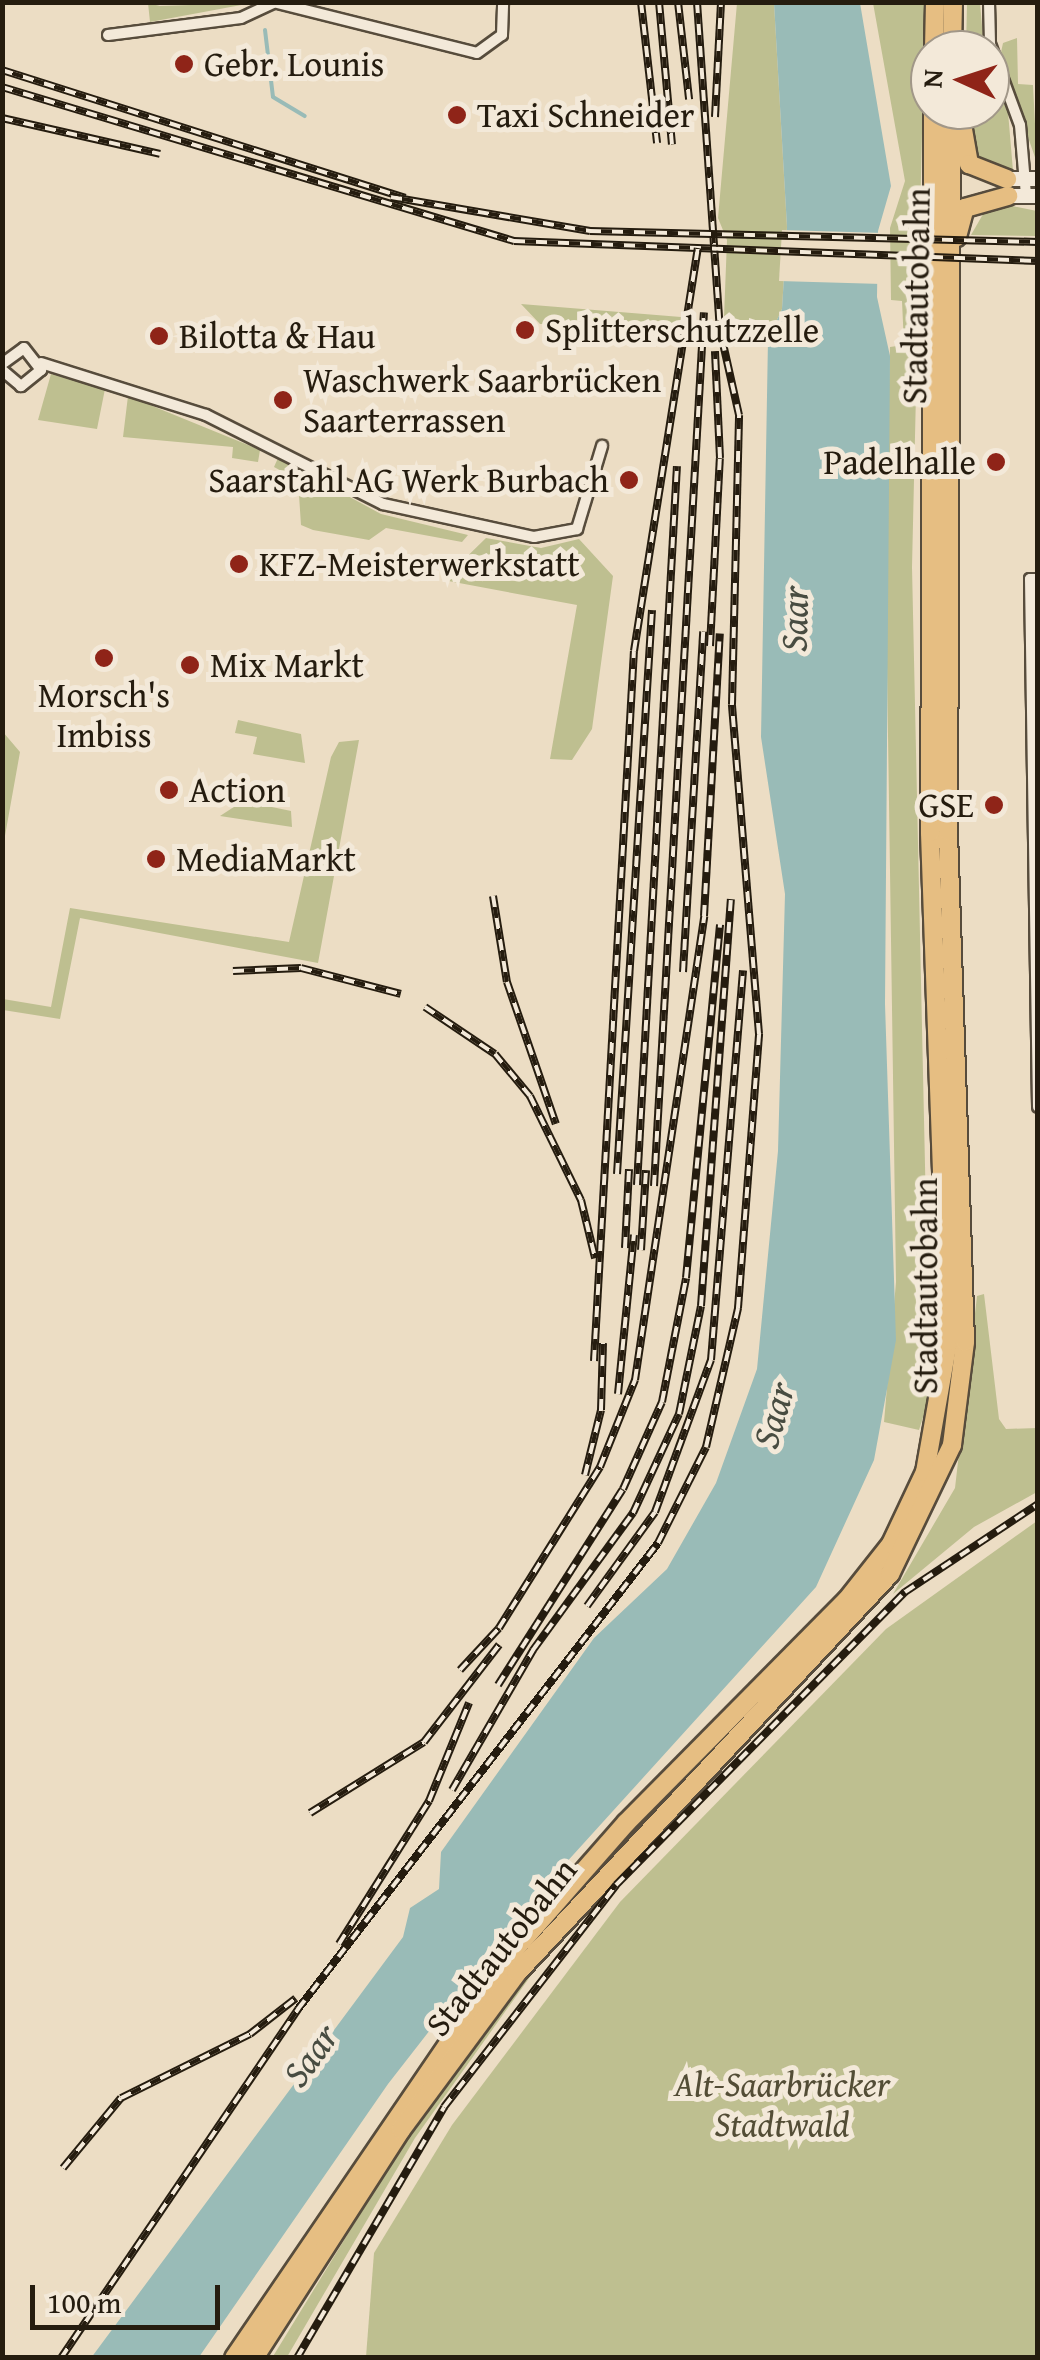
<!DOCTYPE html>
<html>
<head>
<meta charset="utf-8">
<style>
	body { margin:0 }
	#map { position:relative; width:1040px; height:2360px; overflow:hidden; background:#ecddc4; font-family:"Gentium Book Plus",serif }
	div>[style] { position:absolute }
	.green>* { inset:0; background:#bebf90 }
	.water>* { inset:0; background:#99bbb7 }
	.pier>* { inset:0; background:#ecddc4 }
	.stream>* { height:4px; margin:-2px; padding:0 2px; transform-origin:2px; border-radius:2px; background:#99bbb7 }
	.roads { filter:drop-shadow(2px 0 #574c3c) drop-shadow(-2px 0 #574c3c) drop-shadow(0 2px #574c3c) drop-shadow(0 -2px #574c3c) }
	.street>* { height:10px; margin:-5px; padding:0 5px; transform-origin:5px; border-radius:5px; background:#f3e9d9 }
	.secondary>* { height:14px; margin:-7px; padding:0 7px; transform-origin:7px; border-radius:7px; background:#f3e9d9 }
	.highway>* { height:18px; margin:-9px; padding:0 9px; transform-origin:9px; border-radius:9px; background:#e6be82 }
	.rail>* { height:8px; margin-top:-4px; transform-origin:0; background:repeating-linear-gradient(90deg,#f3e9d9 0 11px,#251c0f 0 22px); box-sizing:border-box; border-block:2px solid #251c0f }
	.dots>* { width:28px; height:28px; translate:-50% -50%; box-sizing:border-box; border:5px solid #f3e9d9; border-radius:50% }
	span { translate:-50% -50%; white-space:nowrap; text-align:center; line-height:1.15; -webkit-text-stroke:10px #f3e9d9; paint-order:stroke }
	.poi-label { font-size:35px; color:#251c0f }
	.left { translate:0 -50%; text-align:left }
	.right { translate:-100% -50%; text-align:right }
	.street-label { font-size:35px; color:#251c0f }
	.park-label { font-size:35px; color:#534d36; font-style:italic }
	.water-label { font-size:38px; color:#484c41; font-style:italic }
	.frame { position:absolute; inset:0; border:5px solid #251c0f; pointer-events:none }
	.north { position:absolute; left:910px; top:30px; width:100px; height:100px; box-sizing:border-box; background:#f3e9d9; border:2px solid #a19788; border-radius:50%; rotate:273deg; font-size:28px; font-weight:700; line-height:40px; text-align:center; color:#251c0f }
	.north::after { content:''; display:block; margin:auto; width:35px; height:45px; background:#8f2418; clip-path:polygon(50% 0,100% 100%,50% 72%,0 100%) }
	.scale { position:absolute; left:30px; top:2285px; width:190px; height:45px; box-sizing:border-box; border:5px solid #251c0f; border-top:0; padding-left:12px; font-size:30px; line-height:35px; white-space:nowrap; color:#251c0f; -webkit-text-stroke:8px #f3e9d9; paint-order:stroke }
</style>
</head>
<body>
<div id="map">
	<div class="green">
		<div style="clip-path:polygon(148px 3px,160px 6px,252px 3px,150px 22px)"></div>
		<div style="clip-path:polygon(737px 3px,774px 3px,787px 227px,782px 309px,768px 339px,724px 317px,727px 240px,718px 218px)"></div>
		<div style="clip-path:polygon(873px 3px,925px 3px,912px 567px,930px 1395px,919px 1430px,884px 1422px,896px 1282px,885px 529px,890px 347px,904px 345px,902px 301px,891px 300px,890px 228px,905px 181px)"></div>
		<div style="clip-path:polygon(967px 3px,980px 3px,984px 50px,966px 50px)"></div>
		<div style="clip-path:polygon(1017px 38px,1018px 84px,1033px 85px,1037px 163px,1000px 57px,1003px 43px)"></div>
		<div style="clip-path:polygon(990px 66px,1008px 112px,1013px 171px,990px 171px,972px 157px,966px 110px,990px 110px)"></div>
		<div style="clip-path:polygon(1012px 206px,1037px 211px,1037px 236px,971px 235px,986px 209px)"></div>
		<div style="clip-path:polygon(521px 304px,681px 317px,678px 343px,629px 338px,629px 325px,540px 324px)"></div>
		<div style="clip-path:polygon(51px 374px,105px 389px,97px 429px,38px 420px)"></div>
		<div style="clip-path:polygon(128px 396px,260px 450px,258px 462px,232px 458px,233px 447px,123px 437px)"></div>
		<div style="clip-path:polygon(278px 458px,381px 514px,468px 535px,462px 542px,386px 528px,369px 540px,313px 530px,301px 525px,298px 480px,274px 467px)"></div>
		<div style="clip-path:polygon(486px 538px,541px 548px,579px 539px,613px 576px,592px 729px,572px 760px,550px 759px,577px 605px,443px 580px)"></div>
		<div style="clip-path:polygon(238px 720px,301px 734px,305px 763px,253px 754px,257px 737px,235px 733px)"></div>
		<div style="clip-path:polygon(3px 732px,20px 752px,3px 847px,5px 752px)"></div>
		<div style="clip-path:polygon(359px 740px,318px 963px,80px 918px,60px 1019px,3px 1010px,3px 999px,51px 1007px,70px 908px,289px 942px,331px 757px,339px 742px)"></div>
		<div style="clip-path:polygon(243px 801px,291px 811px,292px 827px,220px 816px)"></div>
		<div style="clip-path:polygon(984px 1294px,999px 1419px,1006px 1429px,1037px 1428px,1037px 1492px,974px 1527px,893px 1594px,955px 1488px,977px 1296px)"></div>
		<div style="clip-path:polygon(1037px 1521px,1037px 2357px,366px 2357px,374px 2253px,452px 2125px,620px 1902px,886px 1629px)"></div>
		<div style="clip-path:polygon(562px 1932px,415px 2138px,287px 2357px,272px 2358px,409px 2134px)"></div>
	</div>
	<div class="water">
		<div style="clip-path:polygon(774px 3px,860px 3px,891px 186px,878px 231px,877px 297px,890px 356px,885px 1004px,896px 1340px,874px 1460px,816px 1587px,525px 1908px,388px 2084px,199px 2357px,91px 2358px,403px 1937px,410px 1908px,439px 1889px,441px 1852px,594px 1638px,667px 1569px,716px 1483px,757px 1369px,778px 1151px,785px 894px,761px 737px,768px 339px,782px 309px,787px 227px)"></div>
	</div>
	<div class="pier">
		<div style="clip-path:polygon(782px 230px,883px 233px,882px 284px,779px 281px)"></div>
	</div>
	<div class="stream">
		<div style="left:265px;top:30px;width:67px;rotate:83.2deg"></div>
		<div style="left:273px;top:97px;width:37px;rotate:31deg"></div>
	</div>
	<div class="roads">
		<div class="street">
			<div style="left:273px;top:2px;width:210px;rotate:14deg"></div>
			<div style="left:477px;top:53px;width:31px;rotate:-36deg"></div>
			<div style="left:502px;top:35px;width:33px;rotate:-88deg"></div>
			<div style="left:989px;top:2px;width:42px;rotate:88.6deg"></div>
			<div style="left:990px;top:44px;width:86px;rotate:69.7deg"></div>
			<div style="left:1020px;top:125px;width:70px;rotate:85.1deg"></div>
			<div style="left:108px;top:35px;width:134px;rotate:-7.3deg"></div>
			<div style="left:241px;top:18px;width:35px;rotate:-25deg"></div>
			<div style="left:41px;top:363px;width:173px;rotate:17.5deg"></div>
			<div style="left:206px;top:415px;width:198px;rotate:26.7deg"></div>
			<div style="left:383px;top:504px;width:155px;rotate:12.3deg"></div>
			<div style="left:534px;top:537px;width:44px;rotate:-10.5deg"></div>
			<div style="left:577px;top:529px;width:87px;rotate:-73.2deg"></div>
			<div style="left:2px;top:364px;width:27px;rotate:-36deg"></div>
			<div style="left:24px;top:348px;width:28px;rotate:52deg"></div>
			<div style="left:41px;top:370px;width:26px;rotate:141deg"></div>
			<div style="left:21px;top:386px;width:25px;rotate:-140deg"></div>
			<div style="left:1038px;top:579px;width:8px;rotate:180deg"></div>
			<div style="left:1030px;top:579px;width:528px;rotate:89.13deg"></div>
		</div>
		<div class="secondary">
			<div style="left:1007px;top:179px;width:31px"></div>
			<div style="left:1008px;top:196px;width:30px"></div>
		</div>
		<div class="highway">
			<div style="left:934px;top:50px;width:48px;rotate:-88.8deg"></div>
			<div style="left:952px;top:50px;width:48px;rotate:-88.8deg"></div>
			<div style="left:961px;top:118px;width:47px;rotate:80.1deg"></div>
			<div style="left:969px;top:164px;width:41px;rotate:21.5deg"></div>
			<div style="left:957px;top:237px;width:30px;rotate:-75deg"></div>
			<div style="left:965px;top:208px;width:45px;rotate:-15.6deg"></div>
			<div style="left:234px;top:2358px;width:478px;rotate:-55.7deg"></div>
			<div style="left:503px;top:1963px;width:186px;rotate:-48.7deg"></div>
			<div style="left:626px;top:1823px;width:313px;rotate:-45.3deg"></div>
			<div style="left:846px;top:1601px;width:73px;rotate:-51.7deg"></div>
			<div style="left:891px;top:1544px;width:80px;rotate:-64.7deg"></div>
			<div style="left:925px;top:1472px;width:133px;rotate:-80deg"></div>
			<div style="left:948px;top:1341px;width:509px;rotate:-92.03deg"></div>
			<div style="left:930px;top:832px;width:722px;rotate:-89.76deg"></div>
			<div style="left:254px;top:2358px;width:271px;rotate:-57.2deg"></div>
			<div style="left:401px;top:2130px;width:195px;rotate:-53.5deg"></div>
			<div style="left:517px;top:1973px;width:546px;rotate:-46.93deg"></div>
			<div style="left:890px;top:1574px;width:143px;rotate:-64.3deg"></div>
			<div style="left:952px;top:1445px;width:104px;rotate:-82.8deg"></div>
			<div style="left:965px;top:1342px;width:511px;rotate:-91.91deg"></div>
			<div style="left:948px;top:831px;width:721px;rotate:-89.76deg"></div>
		</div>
	</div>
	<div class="rail">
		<div style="left:641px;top:2px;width:142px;rotate:83.5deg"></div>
		<div style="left:659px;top:2px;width:143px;rotate:84.8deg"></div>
		<div style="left:678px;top:2px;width:98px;rotate:83.5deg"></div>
		<div style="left:697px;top:2px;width:333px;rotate:86deg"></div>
		<div style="left:2px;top:70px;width:423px;rotate:17.6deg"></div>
		<div style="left:2px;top:87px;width:535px;rotate:16.74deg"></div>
		<div style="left:514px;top:241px;width:524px;rotate:2.19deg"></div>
		<div style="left:715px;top:117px;width:115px;rotate:-87deg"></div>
		<div style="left:2px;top:118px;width:162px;rotate:12.8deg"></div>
		<div style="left:391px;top:197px;width:202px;rotate:9.7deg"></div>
		<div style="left:590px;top:231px;width:448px;rotate:1.4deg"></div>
		<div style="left:710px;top:646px;width:188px;rotate:-87deg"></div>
		<div style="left:720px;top:458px;width:107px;rotate:-92.7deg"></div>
		<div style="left:493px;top:896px;width:87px;rotate:80.8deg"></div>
		<div style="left:507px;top:982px;width:150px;rotate:71deg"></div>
		<div style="left:233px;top:971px;width:68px;rotate:-2.5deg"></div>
		<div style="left:301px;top:968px;width:103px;rotate:14.6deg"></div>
		<div style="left:683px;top:972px;width:341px;rotate:-86.6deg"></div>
		<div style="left:425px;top:1007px;width:84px;rotate:33.9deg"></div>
		<div style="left:495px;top:1054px;width:55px;rotate:50.2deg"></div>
		<div style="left:530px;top:1096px;width:116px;rotate:63.9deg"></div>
		<div style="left:581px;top:1200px;width:60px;rotate:76.4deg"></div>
		<div style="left:617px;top:1174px;width:565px;rotate:-86.45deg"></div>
		<div style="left:637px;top:1185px;width:720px;rotate:-86.82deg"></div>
		<div style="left:654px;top:1186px;width:875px;rotate:-86.73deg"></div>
		<div style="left:625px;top:1248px;width:79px;rotate:-87.1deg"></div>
		<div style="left:641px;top:1250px;width:80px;rotate:-86.4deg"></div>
		<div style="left:594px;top:1361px;width:711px;rotate:-86.78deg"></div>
		<div style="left:634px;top:651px;width:408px;rotate:-81deg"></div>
		<div style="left:618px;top:1394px;width:160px;rotate:-84.3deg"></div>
		<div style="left:585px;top:1475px;width:67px;rotate:-76.2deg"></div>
		<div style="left:601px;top:1410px;width:67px;rotate:-88.3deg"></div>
		<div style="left:587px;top:1606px;width:116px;rotate:-54.1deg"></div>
		<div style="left:655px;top:1512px;width:162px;rotate:-69.8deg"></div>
		<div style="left:711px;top:1360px;width:391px;rotate:-85.3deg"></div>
		<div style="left:460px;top:1670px;width:57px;rotate:-47.1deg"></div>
		<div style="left:499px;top:1628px;width:190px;rotate:-57.9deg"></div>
		<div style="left:600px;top:1467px;width:94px;rotate:-68.1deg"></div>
		<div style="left:635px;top:1380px;width:469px;rotate:-81.5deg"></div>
		<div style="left:704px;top:916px;width:283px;rotate:-86.8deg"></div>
		<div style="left:498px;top:1685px;width:232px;rotate:-57.5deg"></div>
		<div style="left:623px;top:1489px;width:95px;rotate:-65.9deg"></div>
		<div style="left:662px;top:1402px;width:126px;rotate:-79deg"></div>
		<div style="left:686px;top:1278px;width:355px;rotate:-84.5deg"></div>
		<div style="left:452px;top:1790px;width:162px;rotate:-59.9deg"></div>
		<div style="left:533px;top:1650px;width:170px;rotate:-53.9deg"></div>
		<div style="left:633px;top:1513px;width:109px;rotate:-65.1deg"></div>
		<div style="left:679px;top:1414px;width:110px;rotate:-78.5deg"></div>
		<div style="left:701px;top:1306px;width:408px;rotate:-85.8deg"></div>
		<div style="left:310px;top:1813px;width:134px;rotate:-31.9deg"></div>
		<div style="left:424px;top:1742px;width:123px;rotate:-52.3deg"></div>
		<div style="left:339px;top:1944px;width:169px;rotate:-57.8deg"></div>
		<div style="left:429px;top:1801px;width:106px;rotate:-67.8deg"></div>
		<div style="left:63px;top:2168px;width:91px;rotate:-50.4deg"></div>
		<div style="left:121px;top:2098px;width:144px;rotate:-26.4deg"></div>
		<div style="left:250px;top:2034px;width:58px;rotate:-38deg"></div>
		<div style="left:61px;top:2358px;width:422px;rotate:-55.8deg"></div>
		<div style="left:298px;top:2009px;width:589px;rotate:-52.31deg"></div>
		<div style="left:658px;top:1543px;width:107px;rotate:-63.4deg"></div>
		<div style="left:706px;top:1447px;width:143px;rotate:-77deg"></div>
		<div style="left:738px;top:1308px;width:275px;rotate:-85.6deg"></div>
		<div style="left:759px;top:1034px;width:331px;rotate:-94.7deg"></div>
		<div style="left:732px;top:704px;width:289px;rotate:-88.6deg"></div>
		<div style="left:739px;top:415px;width:96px;rotate:-102.6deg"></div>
		<div style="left:297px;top:2358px;width:291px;rotate:-59.6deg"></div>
		<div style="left:444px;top:2107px;width:281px;rotate:-52.2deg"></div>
		<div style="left:616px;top:1885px;width:412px;rotate:-45.4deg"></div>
		<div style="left:905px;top:1592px;width:159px;rotate:-33.5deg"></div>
	</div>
	<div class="dots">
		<div style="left:184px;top:64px;background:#8f2418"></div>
		<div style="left:457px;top:115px;background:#8f2418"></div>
		<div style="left:525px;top:330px;background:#8f2418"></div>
		<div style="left:159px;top:336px;background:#8f2418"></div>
		<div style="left:283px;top:400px;background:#8f2418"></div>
		<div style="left:996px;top:462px;background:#8f2418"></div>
		<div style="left:629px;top:480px;background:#8f2418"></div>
		<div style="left:239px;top:564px;background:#8f2418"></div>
		<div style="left:104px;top:658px;background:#8f2418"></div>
		<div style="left:190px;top:665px;background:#8f2418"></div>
		<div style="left:169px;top:790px;background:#8f2418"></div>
		<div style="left:994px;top:805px;background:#8f2418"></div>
		<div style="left:156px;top:859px;background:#8f2418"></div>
	</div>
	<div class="poi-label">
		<span class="left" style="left:204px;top:64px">Gebr. Lounis</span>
		<span class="left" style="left:477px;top:115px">Taxi Schneider</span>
		<span class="left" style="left:545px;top:330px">Splitterschutzzelle</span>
		<span class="left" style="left:179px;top:336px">Bilotta &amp; Hau</span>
		<span class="left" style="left:303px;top:400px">Waschwerk Saarbrücken<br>Saarterrassen</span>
		<span class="right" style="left:976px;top:462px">Padelhalle</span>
		<span class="right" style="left:609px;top:480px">Saarstahl AG Werk Burbach</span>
		<span class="left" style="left:259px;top:564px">KFZ-Meisterwerkstatt</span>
		<span class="left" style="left:210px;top:665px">Mix Markt</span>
		<span style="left:104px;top:715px">Morsch's<br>Imbiss</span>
		<span class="left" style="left:189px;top:790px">Action</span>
		<span class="right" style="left:974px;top:805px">GSE</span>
		<span class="left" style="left:176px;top:859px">MediaMarkt</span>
	</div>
	<div class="street-label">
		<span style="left:916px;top:296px;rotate:-89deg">Stadtautobahn</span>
		<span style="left:925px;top:1286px;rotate:-90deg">Stadtautobahn</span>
		<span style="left:501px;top:1947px;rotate:-51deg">Stadtautobahn</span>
	</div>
	<div class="park-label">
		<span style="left:782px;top:2104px">Alt-Saarbrücker<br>Stadtwald</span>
	</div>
	<div class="water-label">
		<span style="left:794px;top:619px;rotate:-89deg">Saar</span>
		<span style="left:773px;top:1415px;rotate:-74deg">Saar</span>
		<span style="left:310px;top:2055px;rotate:-54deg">Saar</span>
	</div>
	<div class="frame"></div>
	<div class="north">N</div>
	<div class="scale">100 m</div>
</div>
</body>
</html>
